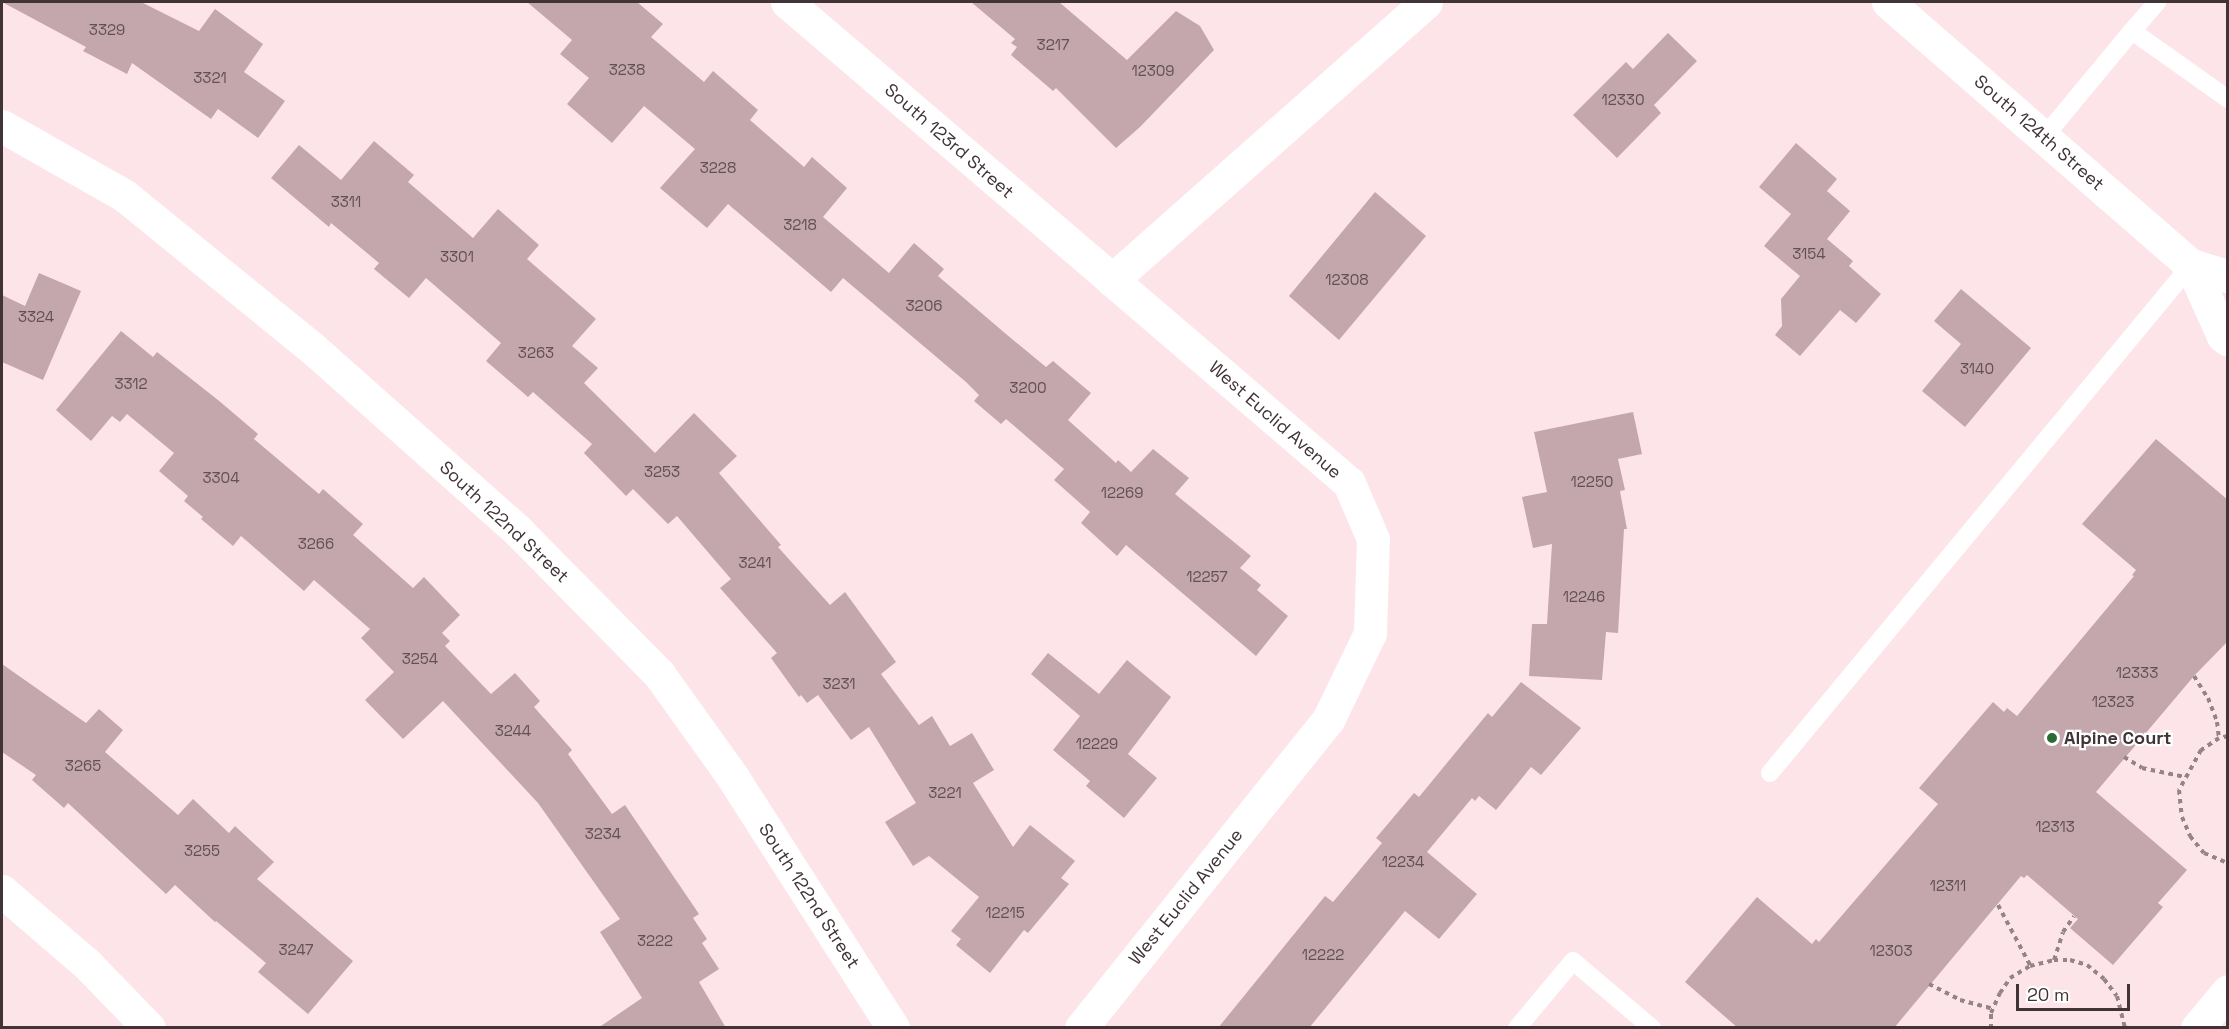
<!DOCTYPE html>
<html>
<head>
<meta charset="utf-8">
<style>
	body { margin:0 }
	#map { position:relative; width:2229px; height:1029px; overflow:hidden; background:#fde4e8; font-family:"Space Grotesk",sans-serif }
	div>[style] { position:absolute }
	.building>* { inset:0; background:#c4a7ac }
	.path>* { height:4px; margin-top:-2px; transform-origin:0; background:repeating-linear-gradient(90deg,#958487 0 4.5px,transparent 0 9px) }
	.lane>* { height:18px; margin:-9px; padding:0 9px; transform-origin:9px; border-radius:9px; background:#fff }
	.street>* { height:33px; margin:-16.5px; padding:0 16.5px; transform-origin:16.5px; border-radius:16.5px; background:#fff }
	.secondary>* { height:33px; margin:-16.5px; padding:0 16.5px; transform-origin:16.5px; border-radius:16.5px; background:#fff }
	.dots>* { width:16px; height:16px; translate:-50% -50%; box-sizing:border-box; border:3px solid #fff; border-radius:50% }
	span { translate:-50% -50%; white-space:nowrap; text-align:center; line-height:1.15; -webkit-text-stroke:4.5px #fff; paint-order:stroke }
	.number-label { font-size:15px; color:#615154 }
	.number-label span { -webkit-text-stroke-width:0 }
	.street-label { font-size:18px; color:#403436 }
	.poi-label { font-size:18px; color:#403436; font-weight:700 }
	.left { translate:0 -50%; text-align:left }
	.frame { position:absolute; inset:0; border:3px solid #403436; pointer-events:none }
	.scale { position:absolute; left:2016px; top:984px; width:114px; height:27px; box-sizing:border-box; border:3px solid #403436; border-top:0; padding-left:8px; font-size:18px; line-height:21px; white-space:nowrap; color:#403436; -webkit-text-stroke:4px #fff; paint-order:stroke }
</style>
</head>
<body>
<div id="map">
	<div class="building">
		<div style="clip-path:polygon(2px 2px,141px 2px,199px 31px,215px 9px,263px 44px,244px 72px,285px 101px,258px 138px,218px 109px,211px 119px,132px 63px,127px 74px,83px 51px,86px 47px)"></div>
		<div style="clip-path:polygon(527px 2px,637px 2px,663px 24px,651px 37px,704px 82px,713px 71px,758px 110px,750px 120px,804px 167px,812px 157px,847px 188px,823px 217px,889px 273px,914px 243px,944px 269px,938px 276px,1006px 334px,1046px 367px,1053px 361px,1091px 393px,1068px 420px,1116px 463px,1118px 460px,1131px 472px,1153px 449px,1189px 478px,1175px 494px,1251px 556px,1240px 568px,1261px 585px,1257px 590px,1288px 616px,1256px 656px,1126px 545px,1117px 556px,1081px 523px,1090px 512px,1054px 480px,1064px 469px,1006px 419px,1001px 424px,974px 401px,979px 395px,966px 382px,843px 278px,831px 292px,728px 204px,707px 228px,660px 188px,695px 149px,644px 106px,612px 143px,567px 104px,589px 78px,560px 54px,572px 40px)"></div>
		<div style="clip-path:polygon(971px 2px,1059px 2px,1127px 60px,1176px 11px,1200px 26px,1214px 50px,1140px 127px,1116px 148px,1056px 88px,1053px 91px,1011px 55px,1017px 47px,1011px 43px,1015px 39px)"></div>
		<div style="clip-path:polygon(1668px 33px,1697px 61px,1654px 105px,1661px 113px,1617px 158px,1573px 115px,1626px 62px,1633px 69px)"></div>
		<div style="clip-path:polygon(374px 141px,414px 175px,408px 182px,473px 238px,498px 209px,539px 245px,527px 259px,596px 319px,572px 346px,598px 368px,584px 383px,655px 453px,694px 413px,737px 456px,719px 473px,781px 545px,778px 547px,830px 605px,845px 592px,896px 662px,881px 674px,919px 725px,932px 716px,950px 746px,972px 733px,994px 770px,973px 783px,1013px 847px,1030px 825px,1075px 861px,1061px 878px,1069px 884px,1028px 933px,1024px 930px,990px 973px,956px 945px,961px 939px,951px 931px,979px 897px,929px 856px,913px 866px,885px 822px,916px 803px,869px 727px,851px 740px,818px 695px,807px 703px,801px 695px,799px 697px,771px 658px,777px 653px,720px 588px,731px 579px,677px 516px,668px 524px,633px 489px,626px 496px,584px 453px,592px 444px,533px 392px,528px 397px,486px 361px,501px 343px,426px 278px,409px 298px,374px 269px,379px 263px,331px 223px,329px 227px,271px 178px,299px 145px,341px 180px)"></div>
		<div style="clip-path:polygon(1796px 143px,1837px 179px,1827px 191px,1850px 211px,1827px 239px,1853px 261px,1849px 266px,1881px 294px,1856px 323px,1840px 310px,1800px 356px,1775px 335px,1782px 326px,1781px 299px,1800px 276px,1764px 246px,1791px 214px,1759px 187px)"></div>
		<div style="clip-path:polygon(1375px 192px,1426px 236px,1339px 340px,1289px 296px)"></div>
		<div style="clip-path:polygon(39px 273px,81px 291px,43px 380px,2px 362px,2px 295px,25px 306px)"></div>
		<div style="clip-path:polygon(1961px 289px,2031px 348px,1965px 427px,1922px 391px,1961px 344px,1934px 321px)"></div>
		<div style="clip-path:polygon(121px 331px,153px 357px,157px 352px,218px 400px,258px 434px,254px 439px,319px 494px,323px 489px,363px 524px,353px 535px,413px 588px,424px 577px,460px 615px,442px 633px,450px 641px,445px 646px,491px 694px,515px 673px,540px 701px,534px 707px,572px 750px,568px 754px,612px 814px,625px 805px,699px 914px,693px 918px,707px 939px,702px 943px,719px 969px,699px 982px,726px 1028px,598px 1028px,642px 998px,600px 932px,620px 919px,538px 803px,443px 701px,403px 739px,365px 700px,394px 672px,361px 638px,370px 629px,314px 580px,304px 591px,241px 536px,233px 546px,201px 519px,203px 517px,184px 501px,188px 496px,159px 471px,174px 453px,127px 414px,120px 422px,112px 416px,91px 441px,56px 410px)"></div>
		<div style="clip-path:polygon(1633px 412px,1642px 454px,1618px 459px,1625px 490px,1620px 491px,1627px 529px,1624px 529px,1618px 633px,1606px 632px,1602px 680px,1529px 676px,1532px 624px,1547px 624px,1552px 544px,1533px 548px,1522px 497px,1547px 492px,1534px 432px)"></div>
		<div style="clip-path:polygon(2156px 439px,2228px 500px,2228px 641px,2194px 676px,2096px 792px,2187px 870px,2158px 903px,2163px 907px,2113px 965px,2070px 928px,2078px 919px,2027px 875px,2024px 878px,2021px 876px,1894px 1028px,1738px 1028px,1685px 982px,1757px 897px,1812px 944px,1816px 939px,1819px 942px,1938px 804px,1919px 788px,1993px 702px,2004px 712px,2007px 708px,2017px 716px,2134px 576px,2132px 575px,2136px 570px,2082px 524px)"></div>
		<div style="clip-path:polygon(1048px 653px,1099px 694px,1127px 660px,1171px 697px,1128px 754px,1157px 778px,1124px 818px,1086px 786px,1090px 781px,1053px 750px,1080px 716px,1031px 674px)"></div>
		<div style="clip-path:polygon(2px 664px,86px 723px,99px 709px,123px 730px,105px 752px,178px 815px,193px 799px,229px 833px,235px 826px,274px 862px,257px 879px,353px 961px,308px 1014px,258px 972px,266px 963px,216px 921px,215px 922px,175px 885px,166px 894px,68px 803px,64px 808px,32px 780px,36px 775px,2px 752px)"></div>
		<div style="clip-path:polygon(1521px 682px,1581px 728px,1541px 775px,1531px 767px,1496px 810px,1479px 796px,1475px 801px,1472px 798px,1427px 852px,1477px 894px,1439px 939px,1405px 911px,1309px 1028px,1218px 1028px,1325px 896px,1333px 902px,1382px 843px,1376px 838px,1414px 793px,1419px 797px,1488px 713px,1492px 717px)"></div>
	</div>
	<div class="path">
		<div style="left:2194px;top:676px;width:26px;rotate:58deg"></div>
		<div style="left:2208px;top:698px;width:26px;rotate:69deg"></div>
		<div style="left:2217px;top:722px;width:16px;rotate:83deg"></div>
		<div style="left:2228px;top:736px;width:9px;rotate:167deg"></div>
		<div style="left:2219px;top:738px;width:22px;rotate:146deg"></div>
		<div style="left:2201px;top:750px;width:46px;rotate:118.8deg"></div>
		<div style="left:2179px;top:790px;width:27px;rotate:84deg"></div>
		<div style="left:2182px;top:817px;width:21px;rotate:67deg"></div>
		<div style="left:2190px;top:836px;width:22px;rotate:51deg"></div>
		<div style="left:2204px;top:853px;width:26px;rotate:23deg"></div>
		<div style="left:2124px;top:757px;width:21px;rotate:31deg"></div>
		<div style="left:2142px;top:768px;width:44px;rotate:11.8deg"></div>
		<div style="left:1998px;top:905px;width:68px;rotate:61.9deg"></div>
		<div style="left:2054px;top:960px;width:29px;rotate:-72deg"></div>
		<div style="left:2063px;top:932px;width:19px;rotate:-55deg"></div>
		<div style="left:1929px;top:984px;width:35px;rotate:27deg"></div>
		<div style="left:1960px;top:1000px;width:34px;rotate:15deg"></div>
		<div style="left:1991px;top:1028px;width:15px;rotate:-90deg"></div>
		<div style="left:1991px;top:1013px;width:22px;rotate:-66deg"></div>
		<div style="left:2000px;top:993px;width:18px;rotate:-56deg"></div>
		<div style="left:2010px;top:978px;width:23px;rotate:-31deg"></div>
		<div style="left:2030px;top:966px;width:25px;rotate:-14deg"></div>
		<div style="left:2054px;top:960px;width:16px"></div>
		<div style="left:2070px;top:960px;width:18px;rotate:16deg"></div>
		<div style="left:2087px;top:965px;width:22px;rotate:39deg"></div>
		<div style="left:2104px;top:979px;width:21px;rotate:53deg"></div>
		<div style="left:2117px;top:996px;width:33px;rotate:76deg"></div>
	</div>
	<div class="lane">
		<div style="left:2132px;top:31px;width:38px;rotate:-49deg"></div>
		<div style="left:2044px;top:137px;width:138px;rotate:-50.3deg"></div>
		<div style="left:2132px;top:31px;width:118px;rotate:35.3deg"></div>
		<div style="left:1770px;top:773px;width:660px;rotate:-50.35deg"></div>
		<div style="left:1517px;top:1028px;width:87px;rotate:-50.1deg"></div>
		<div style="left:1573px;top:961px;width:104px;rotate:40.3deg"></div>
	</div>
	<div class="street">
		<div style="left:787px;top:2px;width:428px;rotate:40.5deg"></div>
		<div style="left:2px;top:126px;width:142px;rotate:29.6deg"></div>
		<div style="left:125px;top:196px;width:240px;rotate:39.1deg"></div>
		<div style="left:311px;top:347px;width:277px;rotate:41.6deg"></div>
		<div style="left:518px;top:531px;width:201px;rotate:45.4deg"></div>
		<div style="left:659px;top:674px;width:125px;rotate:54.4deg"></div>
		<div style="left:732px;top:776px;width:299px;rotate:57.4deg"></div>
		<div style="left:2px;top:891px;width:112px;rotate:40.7deg"></div>
		<div style="left:87px;top:964px;width:89px;rotate:45.9deg"></div>
		<div style="left:1081px;top:1028px;width:395px;rotate:-51.3deg"></div>
		<div style="left:1328px;top:720px;width:97px;rotate:-64.2deg"></div>
		<div style="left:1370px;top:633px;width:94px;rotate:-88.2deg"></div>
		<div style="left:1373px;top:539px;width:61px;rotate:-113.2deg"></div>
		<div style="left:1349px;top:483px;width:312px;rotate:-139.4deg"></div>
		<div style="left:1112px;top:280px;width:419px;rotate:-41.5deg"></div>
	</div>
	<div class="secondary">
		<div style="left:1888px;top:2px;width:401px;rotate:41deg"></div>
		<div style="left:2191px;top:265px;width:39px;rotate:17deg"></div>
		<div style="left:2191px;top:265px;width:78px;rotate:65.7deg"></div>
		<div style="left:2223px;top:336px;width:6px;rotate:39deg"></div>
		<div style="left:2197px;top:1028px;width:48px;rotate:-50deg"></div>
	</div>
	<div class="dots">
		<div style="left:2052px;top:738px;background:#2b6c35"></div>
	</div>
	<div class="number-label">
		<span style="left:107px;top:30px">3329</span>
		<span style="left:1053px;top:45px">3217</span>
		<span style="left:627px;top:70px">3238</span>
		<span style="left:1153px;top:71px">12309</span>
		<span style="left:210px;top:78px">3321</span>
		<span style="left:1623px;top:100px">12330</span>
		<span style="left:718px;top:168px">3228</span>
		<span style="left:346px;top:202px">3311</span>
		<span style="left:800px;top:225px">3218</span>
		<span style="left:1809px;top:254px">3154</span>
		<span style="left:457px;top:257px">3301</span>
		<span style="left:1347px;top:280px">12308</span>
		<span style="left:924px;top:306px">3206</span>
		<span style="left:36px;top:317px">3324</span>
		<span style="left:536px;top:353px">3263</span>
		<span style="left:1977px;top:369px">3140</span>
		<span style="left:131px;top:384px">3312</span>
		<span style="left:1028px;top:388px">3200</span>
		<span style="left:662px;top:472px">3253</span>
		<span style="left:221px;top:478px">3304</span>
		<span style="left:1592px;top:482px">12250</span>
		<span style="left:1122px;top:493px">12269</span>
		<span style="left:316px;top:544px">3266</span>
		<span style="left:755px;top:563px">3241</span>
		<span style="left:1207px;top:577px">12257</span>
		<span style="left:1584px;top:597px">12246</span>
		<span style="left:420px;top:659px">3254</span>
		<span style="left:2137px;top:673px">12333</span>
		<span style="left:839px;top:684px">3231</span>
		<span style="left:2113px;top:702px">12323</span>
		<span style="left:513px;top:731px">3244</span>
		<span style="left:1097px;top:744px">12229</span>
		<span style="left:83px;top:766px">3265</span>
		<span style="left:945px;top:793px">3221</span>
		<span style="left:2055px;top:827px">12313</span>
		<span style="left:603px;top:834px">3234</span>
		<span style="left:202px;top:851px">3255</span>
		<span style="left:1403px;top:862px">12234</span>
		<span style="left:1948px;top:886px">12311</span>
		<span style="left:1005px;top:913px">12215</span>
		<span style="left:655px;top:941px">3222</span>
		<span style="left:296px;top:950px">3247</span>
		<span style="left:1891px;top:951px">12303</span>
		<span style="left:1323px;top:955px">12222</span>
	</div>
	<div class="street-label">
		<span style="left:2039px;top:133px;rotate:41deg">South 124th Street</span>
		<span style="left:949px;top:141px;rotate:41deg">South 123rd Street</span>
		<span style="left:1275px;top:420px;rotate:41deg">West Euclid Avenue</span>
		<span style="left:504px;top:522px;rotate:43deg">South 122nd Street</span>
		<span style="left:809px;top:896px;rotate:57deg">South 122nd Street</span>
		<span style="left:1186px;top:897px;rotate:-51deg">West Euclid Avenue</span>
	</div>
	<div class="poi-label">
		<span class="left" style="left:2064px;top:738px">Alpine Court</span>
	</div>
	<div class="frame"></div>
	<div class="scale">20 m</div>
</div>
</body>
</html>
